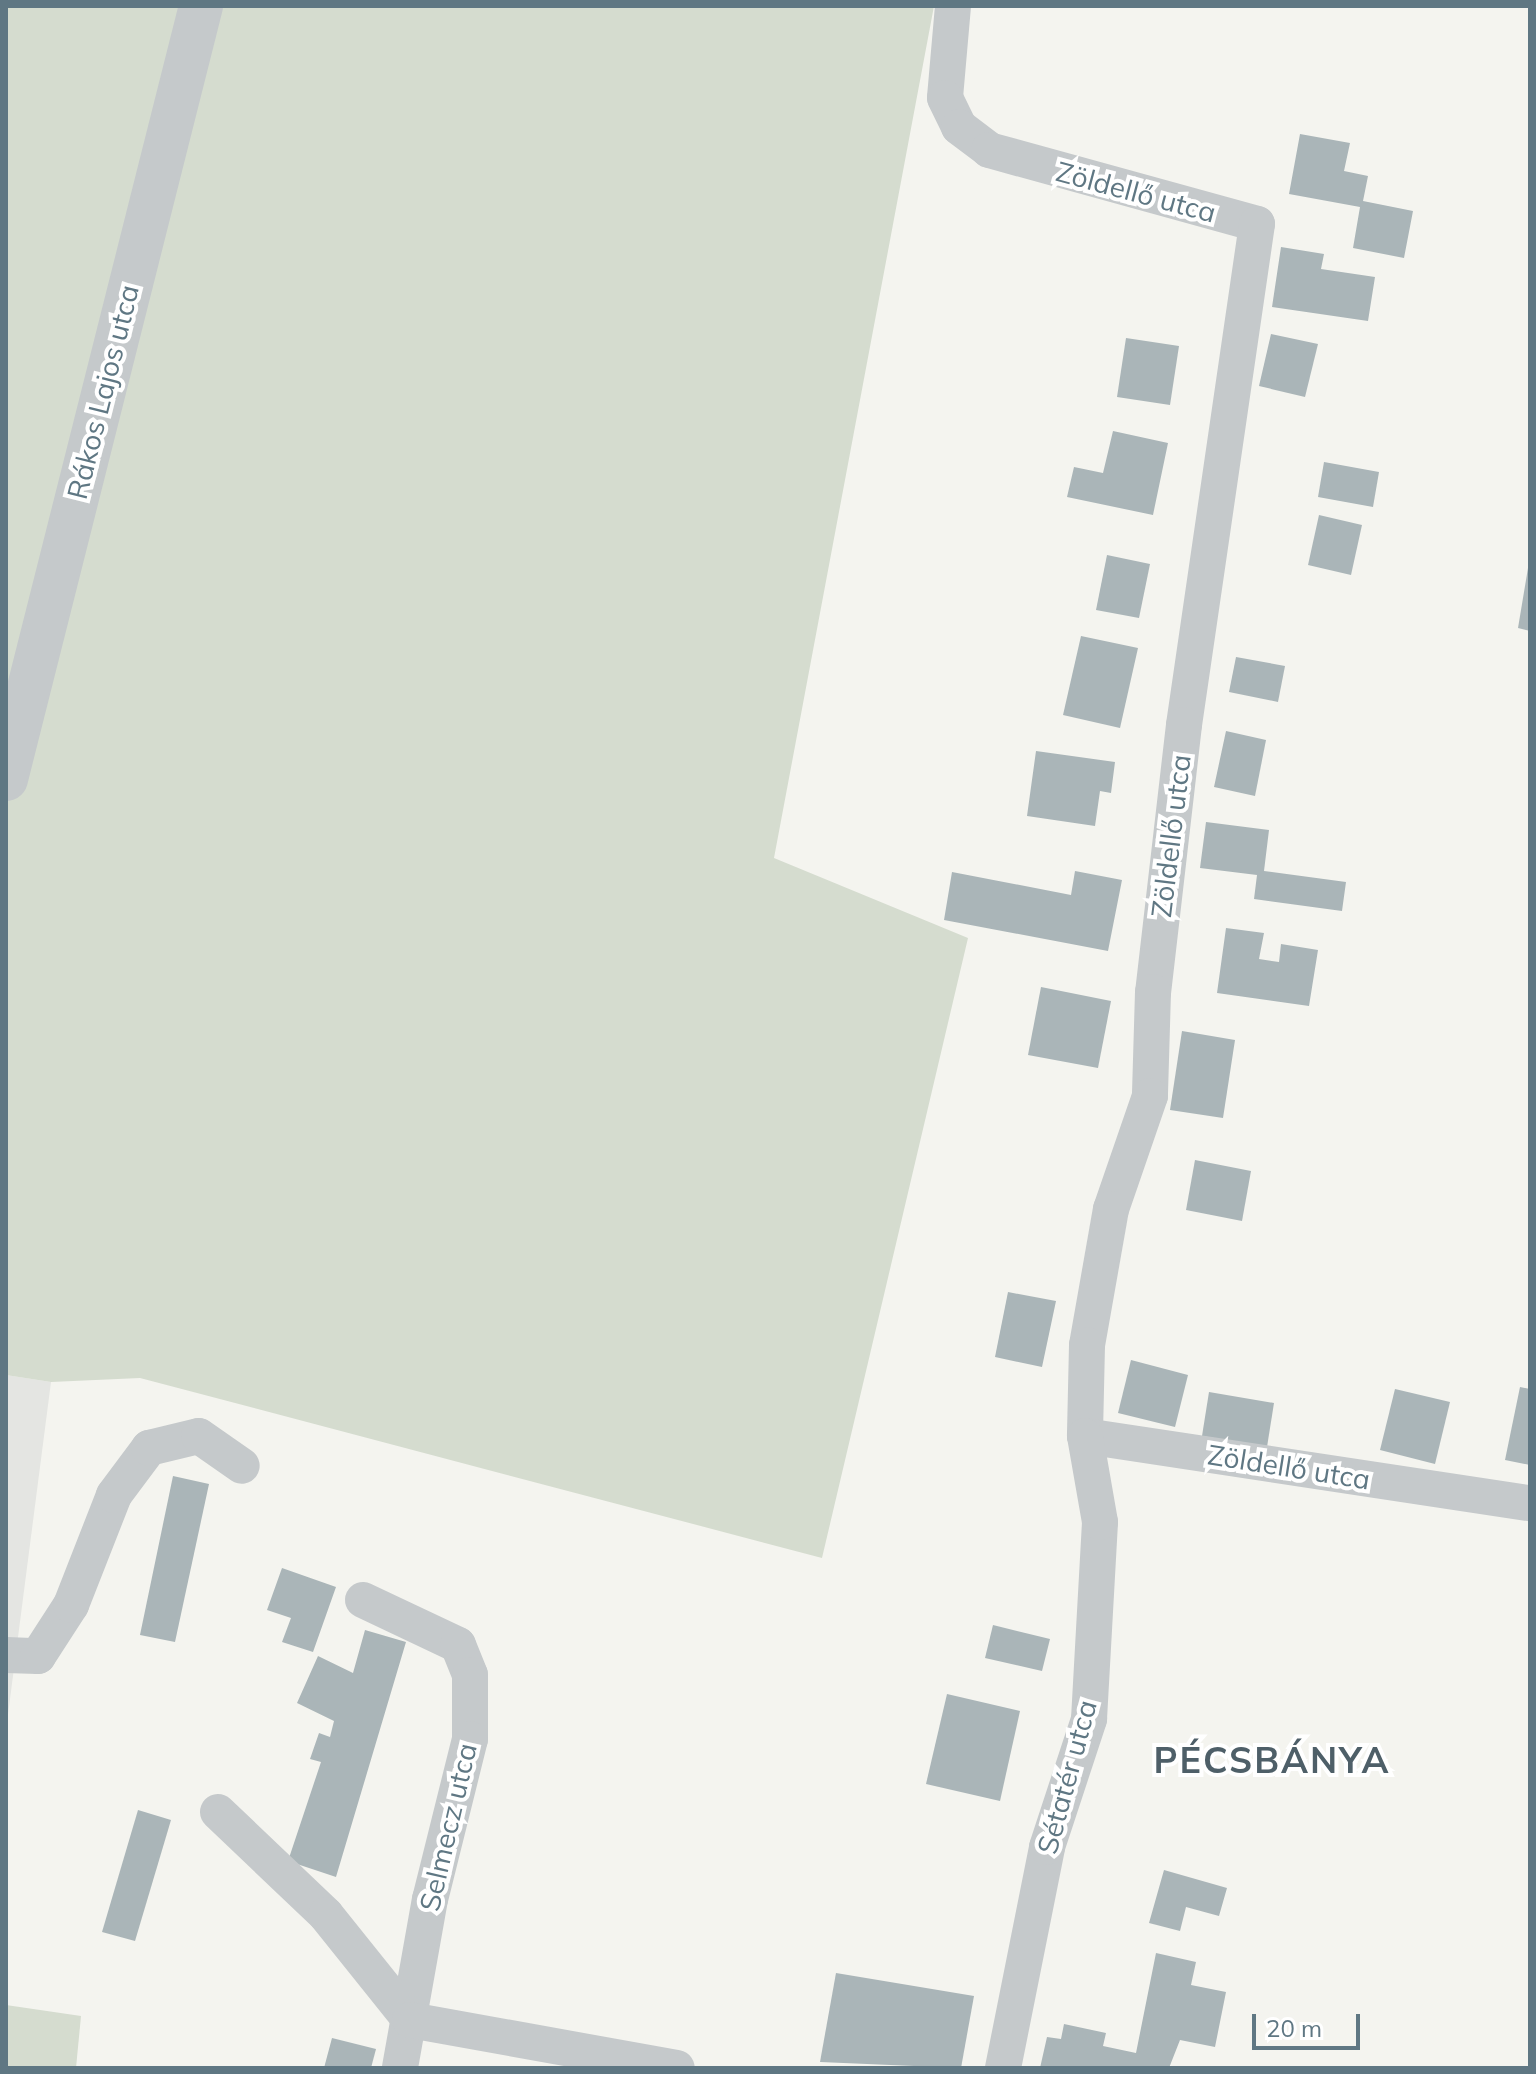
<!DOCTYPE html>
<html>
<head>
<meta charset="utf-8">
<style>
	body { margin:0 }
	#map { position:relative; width:1536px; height:2074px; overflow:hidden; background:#f4f4ef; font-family:Mulish,sans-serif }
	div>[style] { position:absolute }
	.built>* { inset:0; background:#e4e5e2 }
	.green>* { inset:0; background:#d5dccf }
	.building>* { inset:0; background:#aab5b8 }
	.minor>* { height:36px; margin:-18px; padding:0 18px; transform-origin:18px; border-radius:18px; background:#c5c9cb }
	.tertiary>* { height:44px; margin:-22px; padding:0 22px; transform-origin:22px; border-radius:22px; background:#c5c9cb }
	span { translate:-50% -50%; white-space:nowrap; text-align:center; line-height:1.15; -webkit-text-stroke:8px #fff; paint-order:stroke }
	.street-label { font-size:28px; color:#5f7783 }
	.district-label { font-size:36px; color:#4e5f68; font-weight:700; letter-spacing:2px }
	.frame { position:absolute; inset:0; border:8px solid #5f7783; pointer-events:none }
	.scale { position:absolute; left:1252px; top:2014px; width:108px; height:36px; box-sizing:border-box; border:4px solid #5f7783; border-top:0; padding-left:10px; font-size:24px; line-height:28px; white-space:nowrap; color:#5f7783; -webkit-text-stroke:6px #fff; paint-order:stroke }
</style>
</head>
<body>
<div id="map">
	<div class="built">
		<div style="clip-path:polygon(6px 1375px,51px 1382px,6px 1730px)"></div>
	</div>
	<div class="green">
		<div style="clip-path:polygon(6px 6px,934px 6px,774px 858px,968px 938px,822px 1558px,140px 1378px,51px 1382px,6px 1375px)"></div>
		<div style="clip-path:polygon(6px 2005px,81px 2016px,76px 2068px,6px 2068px)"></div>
	</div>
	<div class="building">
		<div style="clip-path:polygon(1300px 134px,1350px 143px,1344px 171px,1368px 176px,1363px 201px,1413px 211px,1404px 258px,1353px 248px,1360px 207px,1289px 194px)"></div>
		<div style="clip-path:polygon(1281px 247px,1324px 254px,1321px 269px,1375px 277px,1368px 321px,1272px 307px)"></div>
		<div style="clip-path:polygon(1271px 334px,1318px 344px,1305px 397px,1259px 386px)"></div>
		<div style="clip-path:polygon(1126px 338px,1179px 346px,1170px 405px,1117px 397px)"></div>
		<div style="clip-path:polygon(1113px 431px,1168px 443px,1153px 515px,1067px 497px,1074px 467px,1103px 473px)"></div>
		<div style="clip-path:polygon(1324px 462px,1379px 472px,1373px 507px,1318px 497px)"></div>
		<div style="clip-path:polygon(1319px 515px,1362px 525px,1351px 575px,1308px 565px)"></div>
		<div style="clip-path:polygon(1107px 555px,1150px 564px,1139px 618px,1096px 610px)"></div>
		<div style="clip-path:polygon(1528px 568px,1530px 569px,1530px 631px,1518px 628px)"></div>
		<div style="clip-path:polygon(1081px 636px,1138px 648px,1120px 728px,1063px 715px)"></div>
		<div style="clip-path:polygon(1236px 657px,1285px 666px,1278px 702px,1229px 692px)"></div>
		<div style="clip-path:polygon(1226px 731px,1266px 740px,1255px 796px,1214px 787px)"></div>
		<div style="clip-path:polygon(1036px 751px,1115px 762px,1111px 793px,1100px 791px,1095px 826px,1027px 816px)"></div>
		<div style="clip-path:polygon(1206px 822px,1269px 830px,1264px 871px,1346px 882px,1342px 911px,1254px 899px,1257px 875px,1200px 868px)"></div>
		<div style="clip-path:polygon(1075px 871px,1122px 880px,1108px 951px,944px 920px,952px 872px,1071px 895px)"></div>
		<div style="clip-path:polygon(1226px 928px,1264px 933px,1259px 959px,1279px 962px,1281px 944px,1318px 950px,1309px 1006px,1217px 993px)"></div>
		<div style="clip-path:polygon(1041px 987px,1111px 1001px,1098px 1068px,1028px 1055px)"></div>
		<div style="clip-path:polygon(1182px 1031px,1235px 1040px,1223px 1118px,1170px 1110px)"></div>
		<div style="clip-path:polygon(1195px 1160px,1251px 1171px,1242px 1221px,1186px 1210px)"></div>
		<div style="clip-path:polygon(1008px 1292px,1056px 1301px,1042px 1367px,995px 1357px)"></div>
		<div style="clip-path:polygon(1131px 1360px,1188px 1375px,1175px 1427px,1118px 1413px)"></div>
		<div style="clip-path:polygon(1520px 1387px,1530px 1389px,1530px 1465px,1505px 1460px)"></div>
		<div style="clip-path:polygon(1395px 1389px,1450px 1402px,1435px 1464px,1380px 1450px)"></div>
		<div style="clip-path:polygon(1209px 1392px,1274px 1403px,1267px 1447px,1202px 1436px)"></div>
		<div style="clip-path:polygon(173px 1476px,209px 1484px,175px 1642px,140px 1635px)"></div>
		<div style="clip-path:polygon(282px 1568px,336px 1587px,313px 1652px,282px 1642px,291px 1618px,267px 1610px)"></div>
		<div style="clip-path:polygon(993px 1625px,1050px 1639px,1042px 1671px,985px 1658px)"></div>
		<div style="clip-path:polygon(365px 1630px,406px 1642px,336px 1877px,288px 1861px,321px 1762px,310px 1759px,319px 1733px,330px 1737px,334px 1721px,297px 1703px,318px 1656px,353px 1673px)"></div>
		<div style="clip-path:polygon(947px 1694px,1020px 1711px,1000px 1801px,926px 1784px)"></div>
		<div style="clip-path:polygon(138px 1810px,171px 1820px,135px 1941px,102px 1932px)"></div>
		<div style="clip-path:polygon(1164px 1870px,1227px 1888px,1219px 1916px,1186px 1907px,1180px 1931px,1149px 1923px)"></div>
		<div style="clip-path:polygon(1156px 1953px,1196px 1962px,1191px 1985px,1226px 1992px,1215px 2047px,1180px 2040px,1169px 2068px,1040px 2068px,1047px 2037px,1061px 2039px,1064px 2024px,1106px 2033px,1103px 2046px,1136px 2053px)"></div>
		<div style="clip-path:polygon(836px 1973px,974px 1996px,961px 2068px,820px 2062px)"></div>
		<div style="clip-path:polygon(332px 2038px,376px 2049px,371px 2068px,324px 2068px)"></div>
	</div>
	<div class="minor">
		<div style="left:953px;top:6px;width:92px;rotate:95deg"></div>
		<div style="left:945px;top:98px;width:32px;rotate:64deg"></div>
		<div style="left:959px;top:127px;width:38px;rotate:37deg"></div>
		<div style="left:989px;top:150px;width:278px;rotate:15.4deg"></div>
		<div style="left:1257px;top:224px;width:506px;rotate:98.29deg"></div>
		<div style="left:1184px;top:725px;width:269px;rotate:96.6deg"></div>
		<div style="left:1153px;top:992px;width:104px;rotate:91.7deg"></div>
		<div style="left:1150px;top:1096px;width:120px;rotate:109deg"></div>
		<div style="left:1111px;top:1209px;width:138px;rotate:100deg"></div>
		<div style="left:1087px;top:1345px;width:91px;rotate:91.3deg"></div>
		<div style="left:1085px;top:1436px;width:450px;rotate:8.6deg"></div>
		<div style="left:363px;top:1600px;width:105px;rotate:25.3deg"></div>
		<div style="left:458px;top:1645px;width:32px;rotate:68deg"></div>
		<div style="left:470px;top:1675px;width:64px;rotate:90deg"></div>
		<div style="left:470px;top:1739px;width:165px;rotate:104deg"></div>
		<div style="left:430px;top:1899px;width:172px;rotate:100.1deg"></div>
		<div style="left:6px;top:1655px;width:32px;rotate:2deg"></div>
		<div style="left:38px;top:1656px;width:61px;rotate:-57.1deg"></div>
		<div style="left:71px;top:1605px;width:118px;rotate:-68.6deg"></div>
		<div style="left:114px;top:1495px;width:59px;rotate:-53.3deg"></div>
		<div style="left:149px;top:1448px;width:51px;rotate:-13.5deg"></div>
		<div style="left:199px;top:1436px;width:52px;rotate:34.9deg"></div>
		<div style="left:218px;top:1812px;width:149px;rotate:43.6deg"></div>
		<div style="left:326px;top:1915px;width:134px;rotate:51.3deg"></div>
		<div style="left:410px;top:2020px;width:271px;rotate:10.2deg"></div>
		<div style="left:1003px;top:2068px;width:225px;rotate:-78.7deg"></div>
		<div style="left:1047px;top:1847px;width:135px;rotate:-71.8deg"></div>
		<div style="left:1089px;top:1719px;width:197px;rotate:-86.8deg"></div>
		<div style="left:1100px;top:1522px;width:87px;rotate:-99.9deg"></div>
	</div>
	<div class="tertiary">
		<div style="left:6px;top:779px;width:797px;rotate:-75.84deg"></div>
	</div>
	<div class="street-label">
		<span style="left:1136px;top:192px;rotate:15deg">Zöldellő utca</span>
		<span style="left:103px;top:392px;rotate:-76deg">Rákos Lajos utca</span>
		<span style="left:1171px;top:836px;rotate:-83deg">Zöldellő utca</span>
		<span style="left:1289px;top:1467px;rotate:9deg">Zöldellő utca</span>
		<span style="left:1067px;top:1777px;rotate:-75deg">Sétatér utca</span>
		<span style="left:448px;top:1827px;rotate:-77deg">Selmecz utca</span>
	</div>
	<div class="district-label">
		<span style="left:1272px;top:1760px">PÉCSBÁNYA</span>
	</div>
	<div class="frame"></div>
	<div class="scale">20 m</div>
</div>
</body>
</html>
